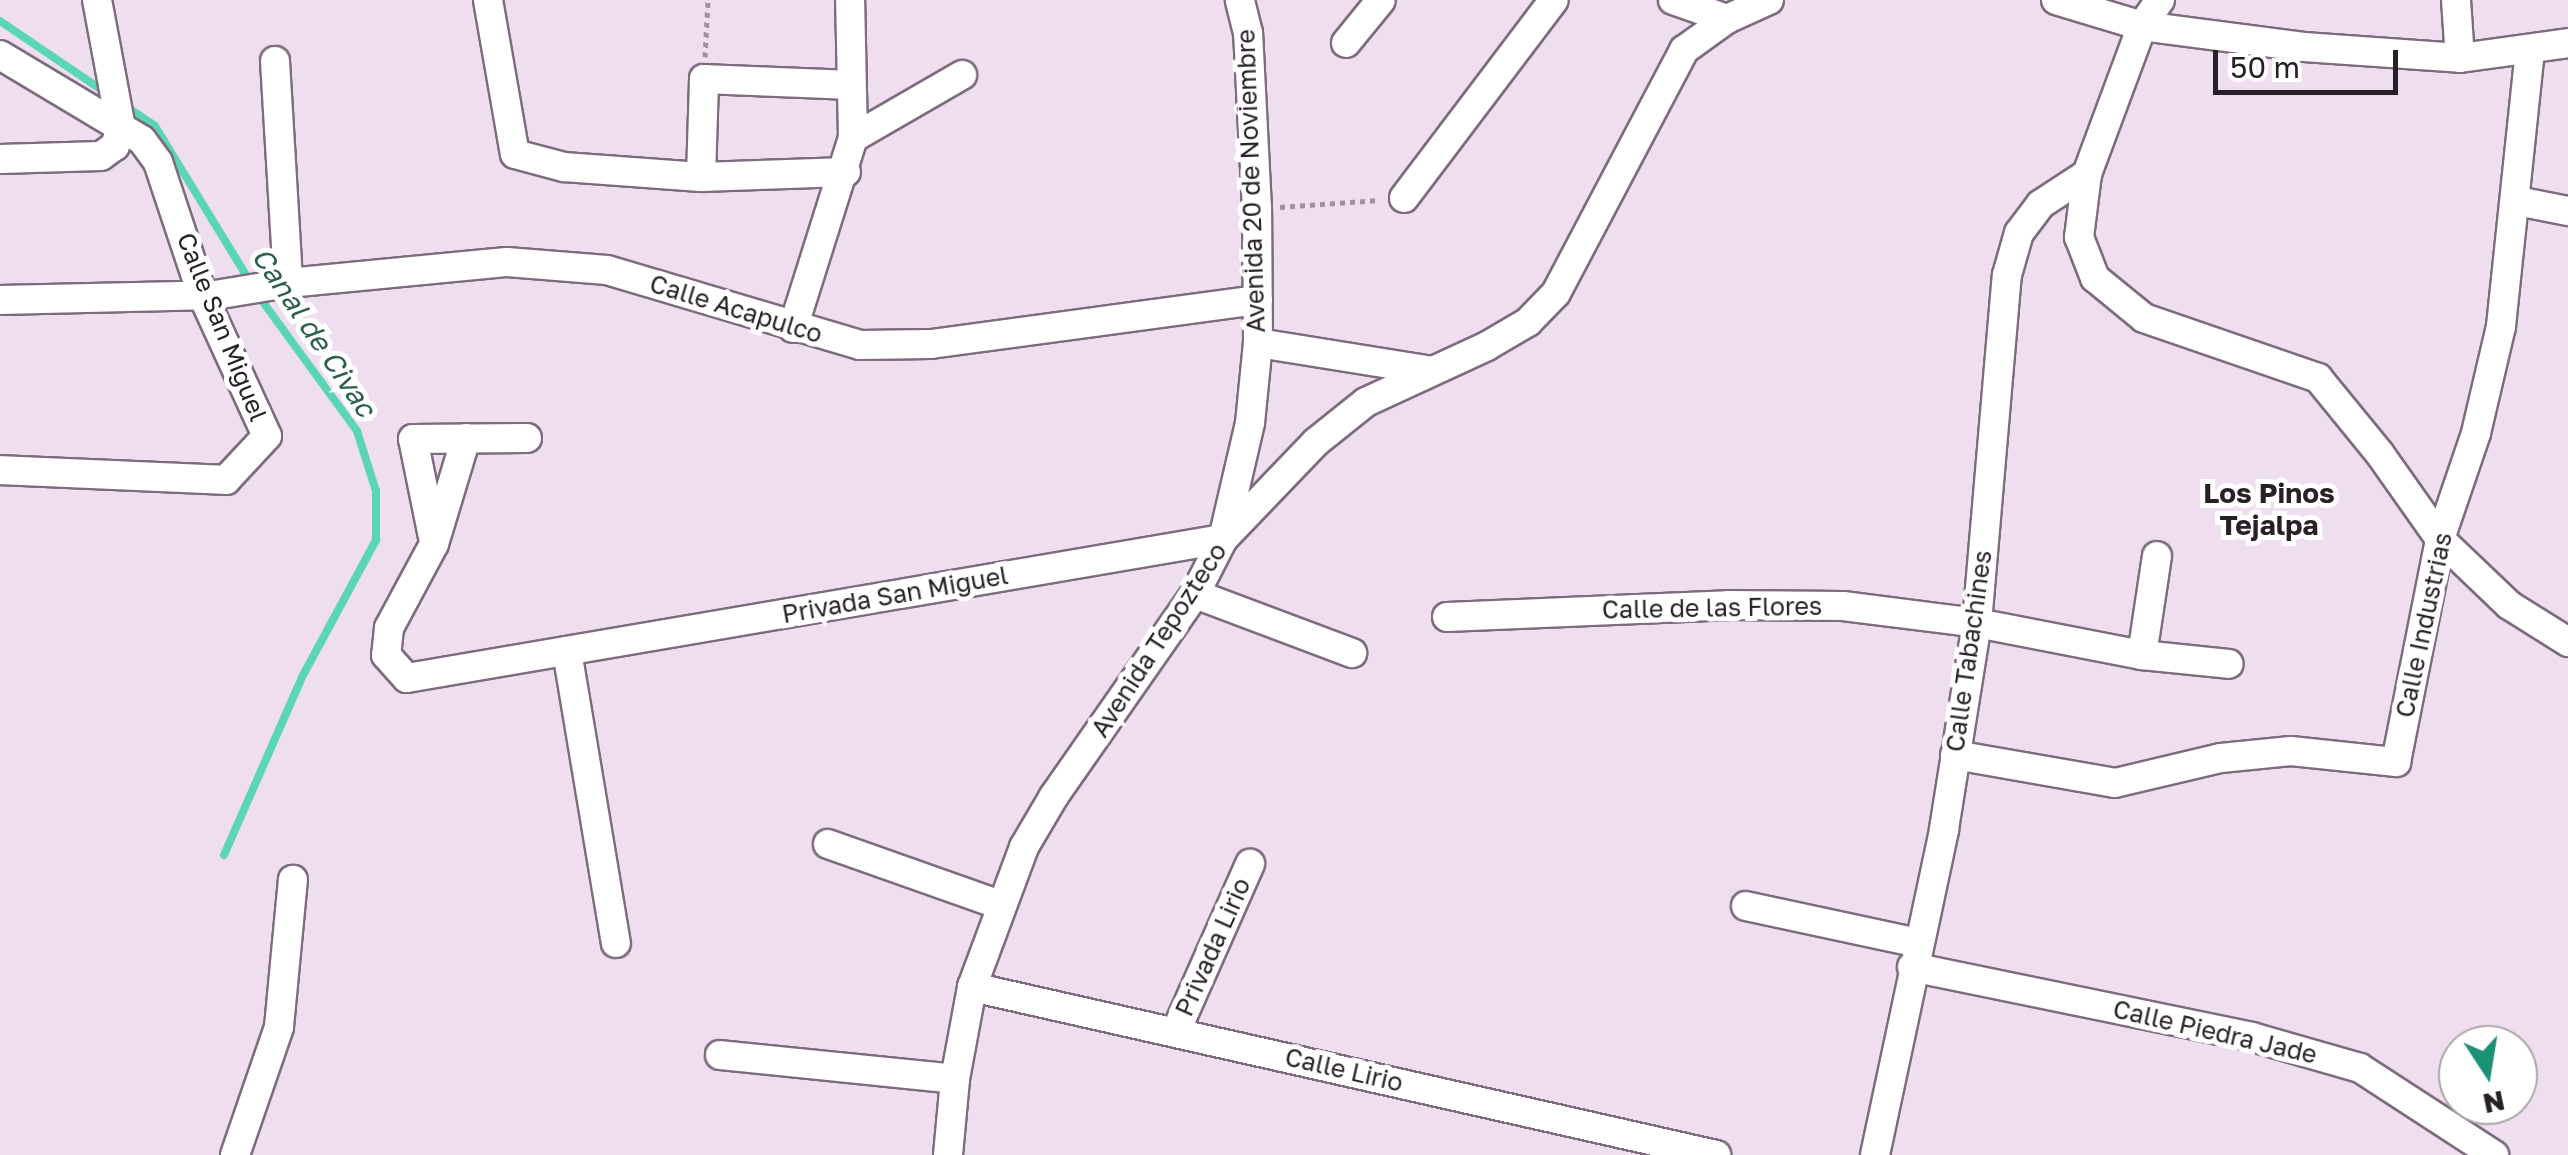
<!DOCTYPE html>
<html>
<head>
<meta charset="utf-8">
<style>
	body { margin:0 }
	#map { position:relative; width:2568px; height:1155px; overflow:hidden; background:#efddf0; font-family:"Golos Text",sans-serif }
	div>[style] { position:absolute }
	.stream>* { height:8px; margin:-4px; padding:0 4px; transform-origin:4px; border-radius:4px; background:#5bd6b4 }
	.path>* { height:5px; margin-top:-2.5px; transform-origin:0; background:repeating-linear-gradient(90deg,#9f92a0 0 5px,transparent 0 10px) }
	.roads { filter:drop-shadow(2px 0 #7c6c7d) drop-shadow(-2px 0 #7c6c7d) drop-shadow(0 2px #7c6c7d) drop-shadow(0 -2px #7c6c7d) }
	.minor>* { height:28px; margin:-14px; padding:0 14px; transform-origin:14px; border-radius:14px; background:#fff }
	span { translate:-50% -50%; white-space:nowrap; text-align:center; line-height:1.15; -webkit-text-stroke:10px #fff; paint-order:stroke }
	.street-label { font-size:25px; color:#272027 }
	.water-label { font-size:28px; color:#2d5f51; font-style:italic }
	.neighbourhood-label { font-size:28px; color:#272027; font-weight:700 }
	.north { position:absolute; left:2438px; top:1025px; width:100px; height:100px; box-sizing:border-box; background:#fff; border:2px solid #a9a6a9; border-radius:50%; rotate:168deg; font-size:28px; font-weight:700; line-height:40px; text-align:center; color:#272027 }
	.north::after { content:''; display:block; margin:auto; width:35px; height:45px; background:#1b9176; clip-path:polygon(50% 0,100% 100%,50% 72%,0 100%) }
	.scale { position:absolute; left:2213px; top:50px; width:185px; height:45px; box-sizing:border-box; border:5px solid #272027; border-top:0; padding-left:12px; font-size:30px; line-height:35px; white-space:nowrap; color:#272027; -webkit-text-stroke:8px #fff; paint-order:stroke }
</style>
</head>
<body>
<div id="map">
	<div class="stream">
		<div style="left:0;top:21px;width:127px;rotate:34.1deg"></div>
		<div style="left:124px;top:105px;width:37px;rotate:34deg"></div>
		<div style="left:155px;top:126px;width:184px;rotate:58.6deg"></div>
		<div style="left:224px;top:855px;width:194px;rotate:-66.3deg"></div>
		<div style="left:302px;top:677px;width:156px;rotate:-61.6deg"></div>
		<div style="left:376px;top:540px;width:49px;rotate:-90deg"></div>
		<div style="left:376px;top:491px;width:63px;rotate:-107.6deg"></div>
		<div style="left:357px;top:431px;width:168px;rotate:-126.1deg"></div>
	</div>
	<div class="path">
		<div style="left:705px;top:57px;width:57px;rotate:-87deg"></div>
		<div style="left:1280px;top:207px;width:99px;rotate:-4deg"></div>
	</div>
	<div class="roads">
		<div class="minor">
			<div style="left:488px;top:0;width:156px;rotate:80.1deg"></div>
			<div style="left:515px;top:154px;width:51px;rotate:14.9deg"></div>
			<div style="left:564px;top:167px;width:137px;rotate:4.2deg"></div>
			<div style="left:701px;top:177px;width:145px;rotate:-2deg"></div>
			<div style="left:1673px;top:0;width:57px;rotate:19.4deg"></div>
			<div style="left:2056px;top:0;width:90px;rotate:16.8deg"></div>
			<div style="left:2142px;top:26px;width:163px;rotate:7.4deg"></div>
			<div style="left:2304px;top:47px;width:156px;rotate:4deg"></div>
			<div style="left:2460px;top:58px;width:109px;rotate:-7.9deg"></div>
			<div style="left:2160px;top:0;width:32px;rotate:125deg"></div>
			<div style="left:2142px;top:26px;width:158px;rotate:110.4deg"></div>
			<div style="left:2087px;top:174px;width:64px;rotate:97.2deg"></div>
			<div style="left:2079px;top:237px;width:44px;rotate:68.7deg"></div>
			<div style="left:2095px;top:278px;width:63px;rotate:39.2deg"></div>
			<div style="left:2144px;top:318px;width:184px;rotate:19deg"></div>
			<div style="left:2318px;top:378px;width:98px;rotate:50.8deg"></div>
			<div style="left:2380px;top:454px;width:104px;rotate:54.8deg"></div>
			<div style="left:2440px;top:539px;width:95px;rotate:43.7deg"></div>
			<div style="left:2509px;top:605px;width:70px;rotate:32.1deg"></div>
			<div style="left:2456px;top:0;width:58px;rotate:86.1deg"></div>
			<div style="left:1346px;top:43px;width:55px;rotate:-50.9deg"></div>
			<div style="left:0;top:55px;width:165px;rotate:30.9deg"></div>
			<div style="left:142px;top:140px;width:27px;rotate:54deg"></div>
			<div style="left:158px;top:162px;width:139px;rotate:71.6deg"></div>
			<div style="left:202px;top:294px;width:156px;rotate:65.4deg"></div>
			<div style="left:267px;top:436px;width:60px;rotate:133deg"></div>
			<div style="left:226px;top:480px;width:226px;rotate:-177.5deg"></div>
			<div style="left:275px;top:61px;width:222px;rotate:86.6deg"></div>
			<div style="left:853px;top:138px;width:126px;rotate:-30deg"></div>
			<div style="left:0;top:159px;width:101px;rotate:-1.7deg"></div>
			<div style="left:101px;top:156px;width:17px;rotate:-36deg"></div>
			<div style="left:115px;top:146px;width:19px;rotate:-72deg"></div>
			<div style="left:121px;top:128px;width:130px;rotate:-100.6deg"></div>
			<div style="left:701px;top:177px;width:98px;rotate:-88.2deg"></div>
			<div style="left:704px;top:79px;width:147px;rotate:2.3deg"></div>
			<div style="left:1404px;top:198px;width:248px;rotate:-52.9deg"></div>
			<div style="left:2517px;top:201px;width:52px;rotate:11.1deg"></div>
			<div style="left:0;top:300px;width:215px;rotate:-1.3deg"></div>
			<div style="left:215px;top:295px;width:74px;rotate:-9.3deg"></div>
			<div style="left:288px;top:283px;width:220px;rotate:-5.5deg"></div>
			<div style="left:507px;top:262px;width:100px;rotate:4.6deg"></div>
			<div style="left:607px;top:270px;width:264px;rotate:16.5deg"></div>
			<div style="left:860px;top:345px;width:71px;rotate:-0.8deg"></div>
			<div style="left:931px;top:344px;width:330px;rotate:-7.7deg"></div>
			<div style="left:793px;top:328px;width:199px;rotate:-72.5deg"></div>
			<div style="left:853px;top:138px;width:138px;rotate:-91.2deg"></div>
			<div style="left:1258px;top:343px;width:171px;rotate:9.1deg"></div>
			<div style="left:466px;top:438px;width:111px;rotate:106.8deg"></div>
			<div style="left:434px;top:544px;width:95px;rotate:118.2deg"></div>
			<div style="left:389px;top:628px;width:27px;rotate:96deg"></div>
			<div style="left:386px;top:655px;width:31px;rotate:48deg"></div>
			<div style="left:407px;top:678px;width:828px;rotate:-9.67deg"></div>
			<div style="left:1223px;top:539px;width:119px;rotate:-76.9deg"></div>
			<div style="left:1250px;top:423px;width:80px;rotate:-84.3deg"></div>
			<div style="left:1258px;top:343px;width:134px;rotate:-90.4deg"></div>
			<div style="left:1257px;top:209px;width:176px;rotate:-92.9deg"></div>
			<div style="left:1248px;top:33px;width:34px;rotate:-104deg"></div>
			<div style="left:433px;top:537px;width:100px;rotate:-101.5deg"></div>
			<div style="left:413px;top:439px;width:114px;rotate:-0.5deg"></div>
			<div style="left:1195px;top:594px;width:168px;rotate:20.6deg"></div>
			<div style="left:1447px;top:617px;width:281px;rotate:-2.4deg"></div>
			<div style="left:1728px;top:605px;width:115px;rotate:0.5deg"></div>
			<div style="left:1843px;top:606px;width:135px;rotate:7.2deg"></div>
			<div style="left:1977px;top:623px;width:168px;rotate:11deg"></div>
			<div style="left:2142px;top:655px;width:87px;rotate:5.9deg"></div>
			<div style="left:567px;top:651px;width:296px;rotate:80.5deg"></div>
			<div style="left:2142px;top:655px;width:100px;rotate:-81.4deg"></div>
			<div style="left:1955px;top:755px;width:162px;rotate:9.9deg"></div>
			<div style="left:2115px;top:783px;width:109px;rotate:-13.3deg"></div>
			<div style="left:2221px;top:758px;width:70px;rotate:-5.7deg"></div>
			<div style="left:2291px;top:751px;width:106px;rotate:6deg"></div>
			<div style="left:2396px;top:762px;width:227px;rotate:-78.8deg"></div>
			<div style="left:2440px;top:539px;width:112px;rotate:-71.2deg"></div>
			<div style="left:2476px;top:433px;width:110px;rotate:-76.8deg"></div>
			<div style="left:2501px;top:326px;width:278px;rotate:-84deg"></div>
			<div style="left:828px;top:844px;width:182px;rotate:19.5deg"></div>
			<div style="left:1746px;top:906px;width:176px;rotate:12.1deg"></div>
			<div style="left:1912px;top:967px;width:347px;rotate:11.6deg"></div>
			<div style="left:2252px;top:1037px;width:112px;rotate:16deg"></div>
			<div style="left:2360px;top:1068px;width:160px;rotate:33deg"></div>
			<div style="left:972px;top:987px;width:763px;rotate:12.72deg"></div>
			<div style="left:1176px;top:1031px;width:183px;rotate:-66.1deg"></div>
			<div style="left:720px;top:1055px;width:236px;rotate:5.8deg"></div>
			<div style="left:235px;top:1155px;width:135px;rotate:-71deg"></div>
			<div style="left:279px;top:1027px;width:148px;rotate:-84.6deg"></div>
			<div style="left:948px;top:1155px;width:76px;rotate:-84.7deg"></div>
			<div style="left:955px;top:1079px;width:94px;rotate:-79.5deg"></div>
			<div style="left:972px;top:987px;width:149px;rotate:-69.6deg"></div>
			<div style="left:1024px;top:847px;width:59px;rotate:-59.5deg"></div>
			<div style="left:1054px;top:796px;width:246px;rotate:-55.1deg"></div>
			<div style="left:1195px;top:594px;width:62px;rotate:-63deg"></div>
			<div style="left:1223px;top:539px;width:134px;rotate:-46.2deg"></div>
			<div style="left:1316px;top:442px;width:64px;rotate:-38.7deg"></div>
			<div style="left:1366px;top:402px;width:133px;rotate:-24.8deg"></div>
			<div style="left:1487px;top:346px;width:48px;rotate:-30.3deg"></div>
			<div style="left:1528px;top:322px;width:40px;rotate:-46deg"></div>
			<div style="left:1556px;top:293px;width:275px;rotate:-62.2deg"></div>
			<div style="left:1684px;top:50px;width:53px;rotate:-35.8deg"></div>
			<div style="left:1727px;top:19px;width:46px;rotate:-24.3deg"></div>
			<div style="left:1875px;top:1155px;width:333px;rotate:-78deg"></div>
			<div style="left:1944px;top:829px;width:209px;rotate:-80.9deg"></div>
			<div style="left:1977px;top:623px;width:349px;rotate:-85.1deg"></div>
			<div style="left:2007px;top:275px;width:44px;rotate:-74.1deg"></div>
			<div style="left:2019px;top:233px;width:36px;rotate:-53deg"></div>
			<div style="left:2041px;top:204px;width:55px;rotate:-33.1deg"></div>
		</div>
	</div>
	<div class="street-label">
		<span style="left:1251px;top:181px;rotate:-92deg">Avenida 20 de Noviembre</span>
		<span style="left:736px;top:309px;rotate:17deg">Calle Acapulco</span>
		<span style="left:222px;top:327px;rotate:68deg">Calle San Miguel</span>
		<span style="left:895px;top:595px;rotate:-10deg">Privada San Miguel</span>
		<span style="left:1712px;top:608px;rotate:-1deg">Calle de las Flores</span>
		<span style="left:2424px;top:625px;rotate:-78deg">Calle Industrias</span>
		<span style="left:1159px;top:640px;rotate:-57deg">Avenida Tepozteco</span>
		<span style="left:1969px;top:651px;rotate:-82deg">Calle Tabachines</span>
		<span style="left:1213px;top:947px;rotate:-66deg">Privada Lirio</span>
		<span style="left:2215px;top:1032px;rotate:13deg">Calle Piedra Jade</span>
		<span style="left:1344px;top:1070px;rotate:13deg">Calle Lirio</span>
	</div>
	<div class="water-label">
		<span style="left:314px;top:332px;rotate:56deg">Canal de Civac</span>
	</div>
	<div class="neighbourhood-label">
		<span style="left:2269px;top:509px">Los Pinos<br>Tejalpa</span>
	</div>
	<div class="north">N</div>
	<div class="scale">50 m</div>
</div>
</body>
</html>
